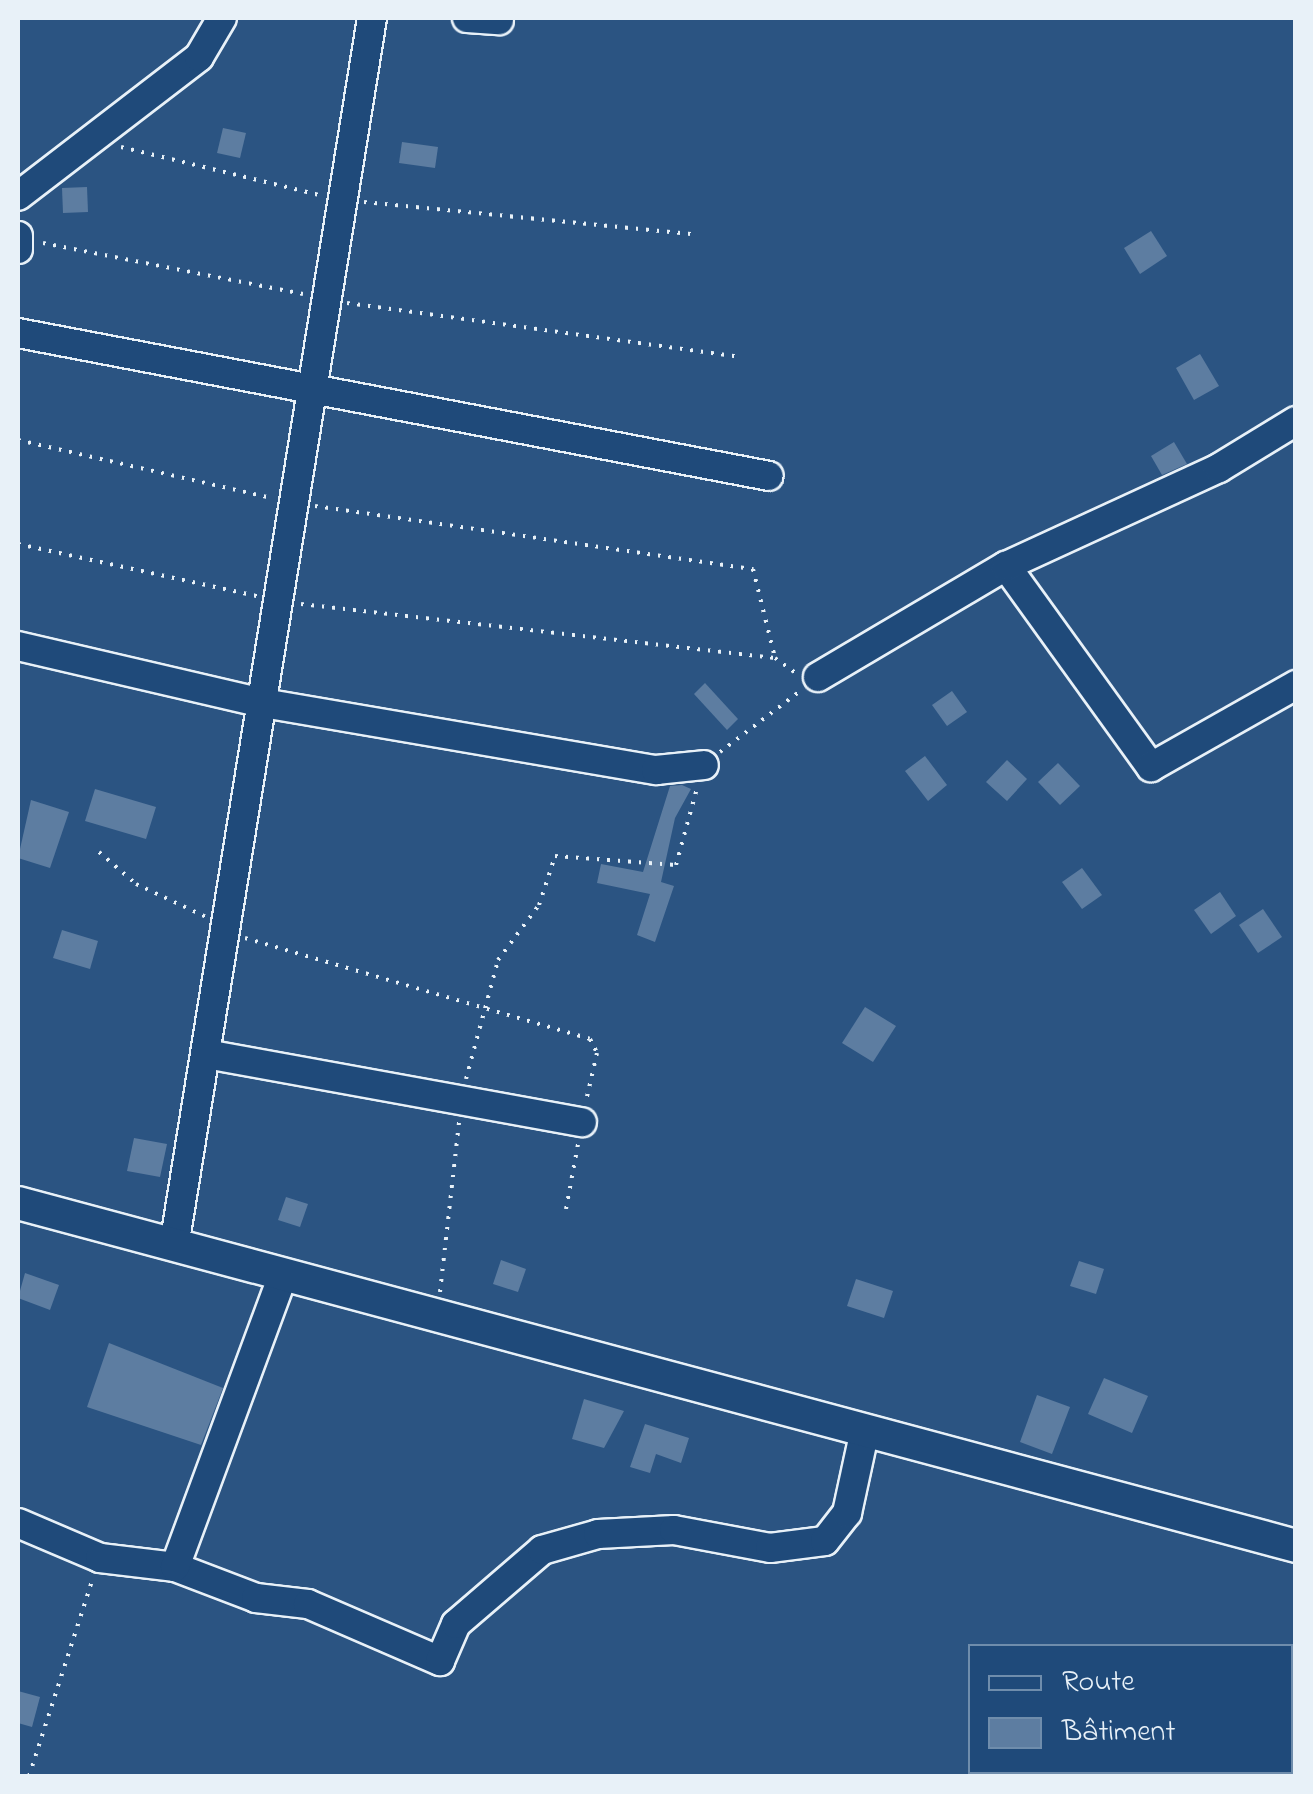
<!DOCTYPE html>
<html>
<head>
<meta charset="utf-8">
<style>
	body { margin:0 }
	#map { position:relative; width:1313px; height:1794px; overflow:hidden; background:#2b5482; font-family:"Indie Flower",sans-serif }
	div>[style] { position:absolute }
	.building>* { inset:0; background:#5d7da1 }
	.path>* { height:4px; margin-top:-2px; transform-origin:0; background:repeating-linear-gradient(90deg,#e8f1f8 0 2.5px,transparent 0 10.5px) }
	.roads { filter:drop-shadow(2px 0 #e8f1f8) drop-shadow(-2px 0 #e8f1f8) drop-shadow(0 2px #e8f1f8) drop-shadow(0 -2px #e8f1f8) }
	.minor>* { height:28px; margin:-14px; padding:0 14px; transform-origin:14px; border-radius:14px; background:#1f4a7a }
	.major>* { height:32px; margin:-16px; padding:0 16px; transform-origin:16px; border-radius:16px; background:#1f4a7a }
	span { translate:-50% -50%; white-space:nowrap; text-align:center; line-height:1.15; -webkit-text-stroke:10px #1f4a7a; paint-order:stroke }
	.frame { position:absolute; inset:0; border:20px solid #e8f1f8; pointer-events:none }
	.legend { position:absolute; left:968px; top:1644px; width:325px; height:130px; box-sizing:border-box; background:#1f4a7a; border:2px solid #6f8dac; margin:0; padding:12px 18px; list-style:none; font-size:30px; color:#e8f1f8 }
	.legend li { display:flex; align-items:center; gap:20px; height:50px }
	.legend b { width:50px; border:2px solid #6f8dac }
</style>
</head>
<body>
<div id="map">
	<div class="building">
		<div style="clip-path:polygon(223px 128px,246px 133px,240px 158px,217px 153px)"></div>
		<div style="clip-path:polygon(402px 142px,438px 147px,435px 168px,399px 163px)"></div>
		<div style="clip-path:polygon(87px 187px,88px 212px,63px 213px,62px 188px)"></div>
		<div style="clip-path:polygon(1151px 231px,1167px 256px,1140px 274px,1124px 248px)"></div>
		<div style="clip-path:polygon(1200px 354px,1219px 386px,1194px 400px,1176px 368px)"></div>
		<div style="clip-path:polygon(1174px 442px,1187px 464px,1162px 475px,1151px 456px)"></div>
		<div style="clip-path:polygon(705px 683px,738px 719px,727px 730px,694px 694px)"></div>
		<div style="clip-path:polygon(952px 691px,967px 712px,947px 726px,932px 705px)"></div>
		<div style="clip-path:polygon(925px 756px,947px 785px,928px 801px,905px 771px)"></div>
		<div style="clip-path:polygon(1007px 760px,1027px 779px,1007px 801px,986px 782px)"></div>
		<div style="clip-path:polygon(1058px 763px,1080px 786px,1060px 805px,1038px 782px)"></div>
		<div style="clip-path:polygon(682px 785px,691px 789px,675px 818px,661px 882px,674px 886px,655px 942px,637px 935px,650px 894px,597px 883px,601px 864px,643px 872px,670px 786px)"></div>
		<div style="clip-path:polygon(95px 789px,156px 807px,146px 839px,85px 821px)"></div>
		<div style="clip-path:polygon(31px 800px,69px 812px,50px 868px,18px 858px)"></div>
		<div style="clip-path:polygon(1082px 868px,1102px 895px,1082px 909px,1062px 882px)"></div>
		<div style="clip-path:polygon(1220px 892px,1236px 916px,1211px 934px,1194px 910px)"></div>
		<div style="clip-path:polygon(1263px 909px,1282px 937px,1258px 953px,1239px 925px)"></div>
		<div style="clip-path:polygon(62px 930px,98px 941px,90px 969px,53px 958px)"></div>
		<div style="clip-path:polygon(865px 1007px,896px 1026px,873px 1062px,842px 1043px)"></div>
		<div style="clip-path:polygon(134px 1138px,167px 1144px,160px 1177px,127px 1171px)"></div>
		<div style="clip-path:polygon(286px 1197px,308px 1204px,300px 1227px,278px 1220px)"></div>
		<div style="clip-path:polygon(501px 1260px,526px 1269px,518px 1292px,493px 1284px)"></div>
		<div style="clip-path:polygon(1079px 1261px,1104px 1269px,1096px 1294px,1070px 1286px)"></div>
		<div style="clip-path:polygon(25px 1273px,59px 1285px,50px 1310px,18px 1298px)"></div>
		<div style="clip-path:polygon(856px 1279px,893px 1291px,884px 1318px,847px 1306px)"></div>
		<div style="clip-path:polygon(109px 1343px,223px 1388px,201px 1445px,87px 1407px)"></div>
		<div style="clip-path:polygon(1104px 1378px,1148px 1396px,1132px 1433px,1088px 1414px)"></div>
		<div style="clip-path:polygon(1037px 1395px,1070px 1407px,1052px 1454px,1020px 1442px)"></div>
		<div style="clip-path:polygon(584px 1399px,624px 1411px,604px 1448px,572px 1439px)"></div>
		<div style="clip-path:polygon(645px 1424px,689px 1438px,681px 1463px,656px 1454px,650px 1473px,630px 1467px)"></div>
		<div style="clip-path:polygon(18px 1691px,40px 1697px,32px 1727px,18px 1723px)"></div>
	</div>
	<div class="path">
		<div style="left:121px;top:147px;width:205px;rotate:13.6deg"></div>
		<div style="left:364px;top:202px;width:331px;rotate:5.6deg"></div>
		<div style="left:43px;top:243px;width:265px;rotate:11.1deg"></div>
		<div style="left:347px;top:303px;width:392px;rotate:7.8deg"></div>
		<div style="left:18px;top:440px;width:260px;rotate:12.9deg"></div>
		<div style="left:315px;top:506px;width:443px;rotate:8.2deg"></div>
		<div style="left:753px;top:569px;width:92px;rotate:76.1deg"></div>
		<div style="left:18px;top:544px;width:245px;rotate:12.3deg"></div>
		<div style="left:301px;top:604px;width:477px;rotate:6.5deg"></div>
		<div style="left:775px;top:658px;width:24px;rotate:36deg"></div>
		<div style="left:720px;top:752px;width:101px;rotate:-37.3deg"></div>
		<div style="left:99px;top:852px;width:49px;rotate:40.9deg"></div>
		<div style="left:136px;top:884px;width:77px;rotate:25.2deg"></div>
		<div style="left:245px;top:938px;width:359px;rotate:16.3deg"></div>
		<div style="left:590px;top:1039px;width:16px;rotate:63deg"></div>
		<div style="left:597px;top:1053px;width:49px;rotate:102.9deg"></div>
		<div style="left:466px;top:1079px;width:123px;rotate:-74.9deg"></div>
		<div style="left:498px;top:960px;width:69px;rotate:-53.3deg"></div>
		<div style="left:539px;top:905px;width:52px;rotate:-71.9deg"></div>
		<div style="left:555px;top:856px;width:121px;rotate:4.3deg"></div>
		<div style="left:676px;top:865px;width:80px;rotate:-74.7deg"></div>
		<div style="left:566px;top:1209px;width:66px;rotate:-79.5deg"></div>
		<div style="left:440px;top:1292px;width:171px;rotate:-83.6deg"></div>
		<div style="left:29px;top:1776px;width:205px;rotate:-72.1deg"></div>
	</div>
	<div class="roads">
		<div class="minor">
			<div style="left:467px;top:18px;width:32px;rotate:4deg"></div>
			<div style="left:18px;top:196px;width:228px;rotate:-37.5deg"></div>
			<div style="left:199px;top:57px;width:45px;rotate:-59.5deg"></div>
			<div style="left:18px;top:236px;width:13px;rotate:90deg"></div>
			<div style="left:18px;top:333px;width:764px;rotate:10.78deg"></div>
			<div style="left:1006px;top:566px;width:248px;rotate:54.2deg"></div>
			<div style="left:1151px;top:767px;width:167px;rotate:-29.5deg"></div>
			<div style="left:18px;top:646px;width:252px;rotate:13.1deg"></div>
			<div style="left:263px;top:703px;width:399px;rotate:9.7deg"></div>
			<div style="left:656px;top:770px;width:48px;rotate:-5.9deg"></div>
			<div style="left:818px;top:677px;width:218px;rotate:-30.6deg"></div>
			<div style="left:1006px;top:566px;width:234px;rotate:-24.7deg"></div>
			<div style="left:1219px;top:468px;width:90px;rotate:-31.4deg"></div>
			<div style="left:206px;top:1054px;width:382px;rotate:10.3deg"></div>
			<div style="left:174px;top:1246px;width:1244px;rotate:-80.84deg"></div>
			<div style="left:18px;top:1523px;width:89px;rotate:23.1deg"></div>
			<div style="left:100px;top:1558px;width:76px;rotate:6.8deg"></div>
			<div style="left:175px;top:1567px;width:87px;rotate:20.9deg"></div>
			<div style="left:256px;top:1598px;width:52px;rotate:6.6deg"></div>
			<div style="left:308px;top:1604px;width:144px;rotate:23.4deg"></div>
			<div style="left:440px;top:1661px;width:40px;rotate:-66.6deg"></div>
			<div style="left:456px;top:1624px;width:113px;rotate:-40.7deg"></div>
			<div style="left:542px;top:1550px;width:58px;rotate:-15.9deg"></div>
			<div style="left:598px;top:1534px;width:76px;rotate:-3deg"></div>
			<div style="left:674px;top:1530px;width:98px;rotate:10.6deg"></div>
			<div style="left:770px;top:1548px;width:55px;rotate:-7.3deg"></div>
			<div style="left:825px;top:1541px;width:36px;rotate:-52deg"></div>
			<div style="left:847px;top:1513px;width:85px;rotate:-77.8deg"></div>
			<div style="left:175px;top:1567px;width:311px;rotate:-69.7deg"></div>
		</div>
		<div class="major">
			<div style="left:18px;top:1203px;width:1323px;rotate:15.02deg"></div>
		</div>
	</div>
	<div class="frame"></div>
	<ul class="legend">
	<li><b style="height:12px;background:#1f4a7a"></b>Route</li>
	<li><b style="height:28px;background:#5d7da1"></b>Bâtiment</li>
	</ul>
</div>
</body>
</html>
